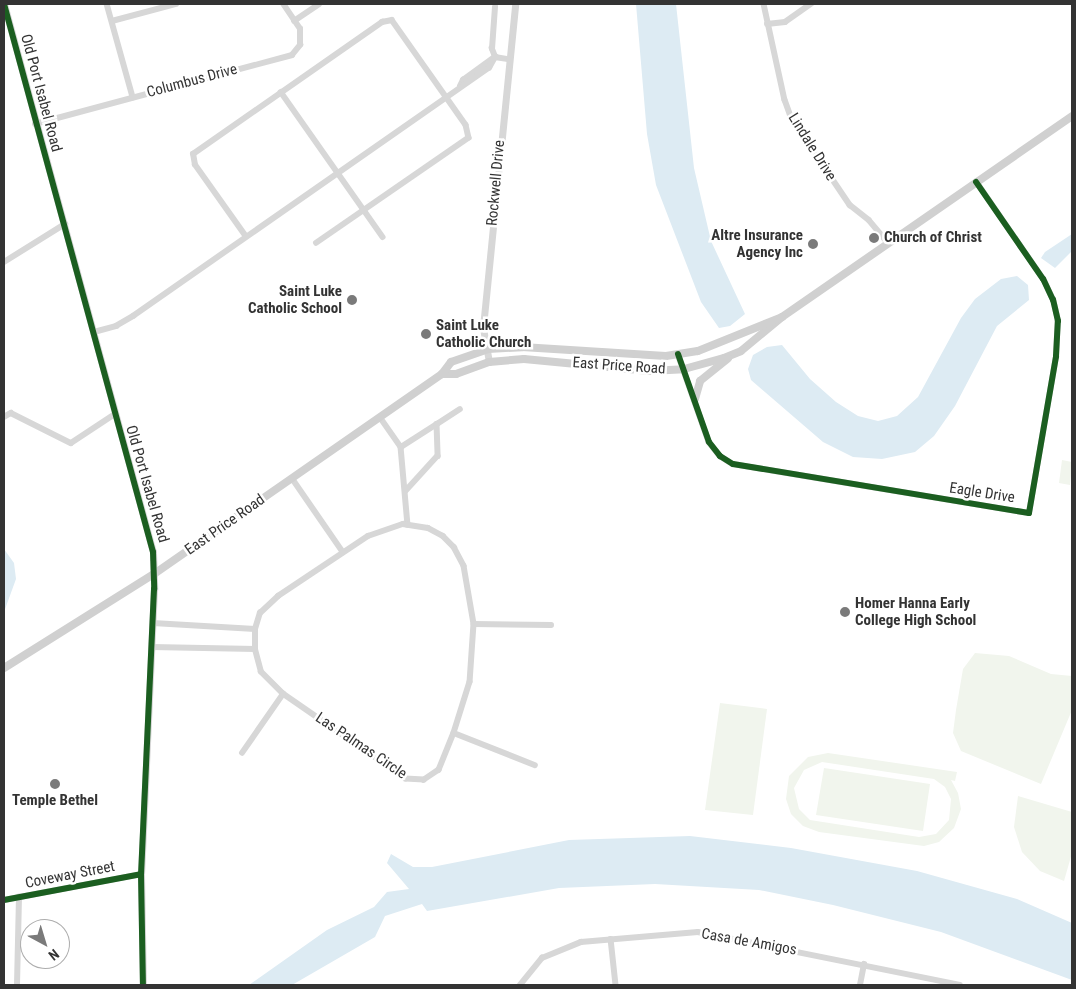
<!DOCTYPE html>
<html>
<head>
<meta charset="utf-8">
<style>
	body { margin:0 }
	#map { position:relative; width:1076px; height:989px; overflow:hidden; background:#fff; font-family:"Roboto Condensed",sans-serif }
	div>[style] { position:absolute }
	.green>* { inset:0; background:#f1f5ed }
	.water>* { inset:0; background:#ddebf3 }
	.minor>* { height:5.5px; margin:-2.75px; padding:0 2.75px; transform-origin:2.75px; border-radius:2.75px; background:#d7d7d7 }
	.tertiary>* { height:7px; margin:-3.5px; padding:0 3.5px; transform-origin:3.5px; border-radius:3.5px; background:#d7d7d7 }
	.secondary>* { height:8px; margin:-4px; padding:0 4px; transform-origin:4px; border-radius:4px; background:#d0d0d0 }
	.cycleway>* { height:6px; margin:-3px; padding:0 3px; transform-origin:3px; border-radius:3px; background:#1b5e20 }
	.dots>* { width:14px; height:14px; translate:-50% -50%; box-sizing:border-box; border:2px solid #fff; border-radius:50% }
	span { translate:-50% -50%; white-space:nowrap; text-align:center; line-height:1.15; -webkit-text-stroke:5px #fff; paint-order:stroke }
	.street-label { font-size:15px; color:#333 }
	.poi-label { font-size:15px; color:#333; font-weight:700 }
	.right { translate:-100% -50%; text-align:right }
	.left { translate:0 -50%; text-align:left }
	.frame { position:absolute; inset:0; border:5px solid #333; pointer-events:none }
	.north { position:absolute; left:20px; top:919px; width:50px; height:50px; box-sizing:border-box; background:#fff; border:1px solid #adadad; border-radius:50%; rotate:141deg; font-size:14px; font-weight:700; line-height:20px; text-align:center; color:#333 }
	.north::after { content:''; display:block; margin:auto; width:18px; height:22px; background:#7a7a7a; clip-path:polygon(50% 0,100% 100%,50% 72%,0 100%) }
</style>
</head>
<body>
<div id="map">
	<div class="green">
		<div style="clip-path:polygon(1062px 460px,1072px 462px,1070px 485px,1059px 483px)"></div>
		<div style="clip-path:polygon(975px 653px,1009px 656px,1051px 674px,1072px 676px,1072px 710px,1041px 784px,961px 751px,953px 733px,956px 710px,963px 669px)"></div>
		<div style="clip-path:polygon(720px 703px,767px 709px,753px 815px,705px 810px)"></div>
		<div style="clip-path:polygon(evenodd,828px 753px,957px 772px,955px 781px,951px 780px,958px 793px,961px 809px,954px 828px,939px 842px,924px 846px,819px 832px,803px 826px,791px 814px,786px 799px,789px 776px,808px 757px,828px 753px,822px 762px,934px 779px,945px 787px,951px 799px,949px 820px,936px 834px,919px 837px,810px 820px,799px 809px,794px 788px,804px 770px,822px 762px)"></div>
		<div style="clip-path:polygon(824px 768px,930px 784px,923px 831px,816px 815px)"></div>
		<div style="clip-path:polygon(1018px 796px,1072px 812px,1072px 853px,1064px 881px,1040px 871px,1022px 852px,1014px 827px)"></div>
	</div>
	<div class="water">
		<div style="clip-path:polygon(636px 4px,676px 4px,694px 168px,711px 241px,745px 314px,730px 326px,719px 328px,701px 302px,656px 185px,647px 134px)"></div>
		<div style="clip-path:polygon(1072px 234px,1072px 251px,1055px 268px,1041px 258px,1045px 252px)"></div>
		<div style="clip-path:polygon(1017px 276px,1028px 285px,1029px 300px,997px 326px,955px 406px,934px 436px,915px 452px,882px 459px,853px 457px,823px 442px,751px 380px,748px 369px,753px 355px,767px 347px,782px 345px,810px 379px,836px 402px,858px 416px,878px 421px,897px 416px,918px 397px,961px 318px,975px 299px,1001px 279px)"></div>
		<div style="clip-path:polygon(4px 549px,14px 563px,16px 579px,4px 612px)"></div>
		<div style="clip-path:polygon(690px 836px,791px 848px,917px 871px,1017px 899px,1072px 923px,1072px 980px,941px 932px,833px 905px,759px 890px,655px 884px,559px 888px,427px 911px,422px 904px,385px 916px,375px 937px,292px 985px,249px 985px,327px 930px,374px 907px,387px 892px,409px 889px,387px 863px,391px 854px,413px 867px,432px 867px,569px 840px)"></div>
	</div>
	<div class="minor">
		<div style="left:107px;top:4px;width:97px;rotate:74.4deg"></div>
		<div style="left:764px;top:4px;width:98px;rotate:77.7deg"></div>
		<div style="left:785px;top:100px;width:20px;rotate:70deg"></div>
		<div style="left:792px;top:119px;width:104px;rotate:56deg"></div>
		<div style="left:850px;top:205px;width:24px;rotate:38deg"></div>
		<div style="left:869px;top:220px;width:30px;rotate:50deg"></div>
		<div style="left:112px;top:21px;width:66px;rotate:-14.9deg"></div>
		<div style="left:294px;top:21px;width:30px;rotate:-34deg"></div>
		<div style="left:767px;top:24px;width:18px;rotate:-6deg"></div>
		<div style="left:785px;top:22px;width:32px;rotate:-35deg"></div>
		<div style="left:495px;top:57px;width:9px;rotate:-111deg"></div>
		<div style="left:492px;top:49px;width:42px;rotate:-85.9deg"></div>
		<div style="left:460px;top:86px;width:7px;rotate:-63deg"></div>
		<div style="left:463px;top:80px;width:39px;rotate:-36deg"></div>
		<div style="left:495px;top:57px;width:13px;rotate:9deg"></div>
		<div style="left:281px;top:92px;width:177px;rotate:54.9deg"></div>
		<div style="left:35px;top:124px;width:266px;rotate:-15deg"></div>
		<div style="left:292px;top:55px;width:13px;rotate:-51deg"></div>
		<div style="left:300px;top:45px;width:16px;rotate:-90deg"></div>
		<div style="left:300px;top:29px;width:30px;rotate:-124deg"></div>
		<div style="left:246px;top:237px;width:88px;rotate:-125.3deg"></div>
		<div style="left:195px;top:165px;width:11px;rotate:-100deg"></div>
		<div style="left:193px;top:154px;width:231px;rotate:-34.9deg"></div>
		<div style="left:382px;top:22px;width:10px;rotate:-11deg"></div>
		<div style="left:392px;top:20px;width:128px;rotate:54.8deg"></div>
		<div style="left:466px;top:125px;width:13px;rotate:77deg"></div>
		<div style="left:469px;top:138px;width:185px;rotate:145.4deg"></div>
		<div style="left:4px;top:262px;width:72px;rotate:-31.9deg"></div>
		<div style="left:94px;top:332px;width:23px;rotate:-15deg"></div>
		<div style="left:116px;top:326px;width:20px;rotate:-30deg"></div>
		<div style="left:133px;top:316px;width:434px;rotate:-34.9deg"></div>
		<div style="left:489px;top:68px;width:13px;rotate:-61deg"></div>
		<div style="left:678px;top:354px;width:93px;rotate:70.6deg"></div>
		<div style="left:709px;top:442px;width:18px;rotate:52deg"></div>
		<div style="left:720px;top:456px;width:15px;rotate:32deg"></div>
		<div style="left:733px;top:464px;width:300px;rotate:9.4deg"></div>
		<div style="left:1029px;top:513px;width:159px;rotate:-80.2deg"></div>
		<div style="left:1056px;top:356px;width:35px;rotate:-87deg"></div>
		<div style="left:1058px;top:321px;width:22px;rotate:-103deg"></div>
		<div style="left:1053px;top:300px;width:23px;rotate:-115deg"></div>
		<div style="left:1043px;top:279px;width:118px;rotate:-124.6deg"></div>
		<div style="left:4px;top:417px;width:8px;rotate:-30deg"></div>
		<div style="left:11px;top:413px;width:67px;rotate:26.6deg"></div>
		<div style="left:71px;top:443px;width:53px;rotate:-33.4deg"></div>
		<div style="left:380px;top:417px;width:37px;rotate:55deg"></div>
		<div style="left:401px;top:447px;width:78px;rotate:84.9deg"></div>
		<div style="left:437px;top:424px;width:27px;rotate:-33deg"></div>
		<div style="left:401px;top:447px;width:43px;rotate:-32.6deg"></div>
		<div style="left:437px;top:424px;width:32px;rotate:88deg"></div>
		<div style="left:438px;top:456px;width:47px;rotate:132.4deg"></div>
		<div style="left:292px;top:478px;width:90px;rotate:55.4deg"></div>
		<div style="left:403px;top:524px;width:25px;rotate:9deg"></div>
		<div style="left:428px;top:528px;width:17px;rotate:28deg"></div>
		<div style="left:443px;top:536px;width:16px;rotate:45deg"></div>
		<div style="left:454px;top:547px;width:21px;rotate:62deg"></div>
		<div style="left:464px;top:566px;width:59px;rotate:80.2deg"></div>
		<div style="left:474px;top:624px;width:58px;rotate:93.9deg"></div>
		<div style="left:470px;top:682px;width:53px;rotate:107.4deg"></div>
		<div style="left:454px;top:733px;width:40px;rotate:112deg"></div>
		<div style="left:439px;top:770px;width:18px;rotate:146deg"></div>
		<div style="left:424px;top:780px;width:18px;rotate:-177deg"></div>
		<div style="left:406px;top:779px;width:150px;rotate:-145.4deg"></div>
		<div style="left:283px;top:694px;width:31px;rotate:-135deg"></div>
		<div style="left:261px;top:672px;width:24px;rotate:-105deg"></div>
		<div style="left:255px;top:649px;width:20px;rotate:-90deg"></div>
		<div style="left:255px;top:629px;width:17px;rotate:-73deg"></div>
		<div style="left:260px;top:613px;width:25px;rotate:-43deg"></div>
		<div style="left:278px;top:596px;width:108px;rotate:-33.7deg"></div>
		<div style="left:368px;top:536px;width:37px;rotate:-19deg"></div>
		<div style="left:153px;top:623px;width:102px;rotate:3.4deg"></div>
		<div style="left:474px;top:624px;width:77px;rotate:0.7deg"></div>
		<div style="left:152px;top:647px;width:103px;rotate:1.1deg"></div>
		<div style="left:454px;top:733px;width:87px;rotate:21.6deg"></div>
		<div style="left:242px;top:753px;width:72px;rotate:-55.2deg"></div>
		<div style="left:4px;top:900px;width:139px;rotate:-10.7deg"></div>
		<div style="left:611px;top:939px;width:46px;rotate:83.8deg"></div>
		<div style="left:17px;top:985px;width:88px;rotate:-88.7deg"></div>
		<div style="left:520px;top:985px;width:35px;rotate:-51deg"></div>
		<div style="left:542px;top:958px;width:42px;rotate:-22.3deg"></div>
		<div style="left:581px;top:942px;width:117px;rotate:-4.9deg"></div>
		<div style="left:698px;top:932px;width:267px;rotate:11.4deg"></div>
		<div style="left:860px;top:985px;width:21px;rotate:-79deg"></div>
	</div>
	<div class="tertiary">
		<div style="left:4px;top:4px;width:568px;rotate:74.79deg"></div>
		<div style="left:153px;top:552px;width:37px;rotate:88deg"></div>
		<div style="left:154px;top:589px;width:285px;rotate:92.6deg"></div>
		<div style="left:141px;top:874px;width:111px;rotate:89deg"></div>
		<div style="left:489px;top:362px;width:36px;rotate:-100deg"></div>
		<div style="left:483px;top:327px;width:325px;rotate:-84.3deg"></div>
	</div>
	<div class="secondary">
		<div style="left:442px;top:374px;width:14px"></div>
		<div style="left:456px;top:374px;width:35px;rotate:-20deg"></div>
		<div style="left:489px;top:362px;width:35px;rotate:-5deg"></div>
		<div style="left:524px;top:359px;width:126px;rotate:5.5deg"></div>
		<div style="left:649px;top:371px;width:35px;rotate:-3deg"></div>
		<div style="left:684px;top:369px;width:41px;rotate:-15.4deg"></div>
		<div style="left:724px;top:358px;width:18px;rotate:-22deg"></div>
		<div style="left:741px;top:351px;width:53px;rotate:-39.7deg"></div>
		<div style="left:782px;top:317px;width:353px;rotate:-34.7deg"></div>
		<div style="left:695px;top:399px;width:19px;rotate:-74deg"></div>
		<div style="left:700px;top:381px;width:36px;rotate:-39deg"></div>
		<div style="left:4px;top:668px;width:177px;rotate:-32.1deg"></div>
		<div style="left:154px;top:574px;width:351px;rotate:-34.8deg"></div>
		<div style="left:442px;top:374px;width:15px;rotate:-53deg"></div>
		<div style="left:451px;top:362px;width:39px;rotate:-19deg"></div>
		<div style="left:488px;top:349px;width:34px;rotate:-3deg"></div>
		<div style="left:522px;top:347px;width:144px;rotate:3.6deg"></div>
		<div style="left:666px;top:356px;width:32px;rotate:-9deg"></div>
		<div style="left:698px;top:351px;width:91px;rotate:-22deg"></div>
	</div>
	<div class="cycleway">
		<div style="left:4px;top:4px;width:568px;rotate:74.79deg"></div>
		<div style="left:153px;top:552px;width:37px;rotate:88deg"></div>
		<div style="left:154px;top:589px;width:285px;rotate:92.6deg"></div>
		<div style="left:141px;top:874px;width:111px;rotate:89deg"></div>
		<div style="left:678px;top:354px;width:93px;rotate:70.6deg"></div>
		<div style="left:709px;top:442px;width:18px;rotate:52deg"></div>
		<div style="left:720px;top:456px;width:15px;rotate:32deg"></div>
		<div style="left:733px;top:464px;width:300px;rotate:9.4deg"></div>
		<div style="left:1029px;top:513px;width:159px;rotate:-80.2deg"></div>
		<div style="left:1056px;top:356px;width:35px;rotate:-87deg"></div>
		<div style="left:1058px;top:321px;width:22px;rotate:-103deg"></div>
		<div style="left:1053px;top:300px;width:23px;rotate:-115deg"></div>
		<div style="left:1043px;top:279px;width:118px;rotate:-124.6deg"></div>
		<div style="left:4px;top:900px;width:139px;rotate:-10.7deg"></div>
	</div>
	<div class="dots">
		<div style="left:874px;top:238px;background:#7a7a7a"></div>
		<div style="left:813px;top:244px;background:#7a7a7a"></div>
		<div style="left:352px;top:300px;background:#7a7a7a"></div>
		<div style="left:426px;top:334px;background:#7a7a7a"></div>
		<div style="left:845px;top:612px;background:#7a7a7a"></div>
		<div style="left:55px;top:784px;background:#7a7a7a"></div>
	</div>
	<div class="street-label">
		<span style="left:192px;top:81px;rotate:-15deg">Columbus Drive</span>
		<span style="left:41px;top:93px;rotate:75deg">Old Port Isabel Road</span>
		<span style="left:812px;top:147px;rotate:58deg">Lindale Drive</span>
		<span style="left:496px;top:183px;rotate:-85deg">Rockwell Drive</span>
		<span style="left:619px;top:366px;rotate:4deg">East Price Road</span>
		<span style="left:147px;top:484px;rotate:74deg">Old Port Isabel Road</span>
		<span style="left:982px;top:493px;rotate:9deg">Eagle Drive</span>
		<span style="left:225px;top:525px;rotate:-35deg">East Price Road</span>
		<span style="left:361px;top:746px;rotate:34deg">Las Palmas Circle</span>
		<span style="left:70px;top:875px;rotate:-11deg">Coveway Street</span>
		<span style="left:749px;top:942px;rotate:10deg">Casa de Amigos</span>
	</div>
	<div class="poi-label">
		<span class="right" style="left:803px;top:244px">Altre Insurance<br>Agency Inc</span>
		<span class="left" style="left:884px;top:238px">Church of Christ</span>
		<span class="right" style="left:342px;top:300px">Saint Luke<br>Catholic School</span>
		<span class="left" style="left:436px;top:334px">Saint Luke<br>Catholic Church</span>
		<span class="left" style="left:855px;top:612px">Homer Hanna Early<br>College High School</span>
		<span style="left:55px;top:801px">Temple Bethel</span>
	</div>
	<div class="frame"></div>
	<div class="north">N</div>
</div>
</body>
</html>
